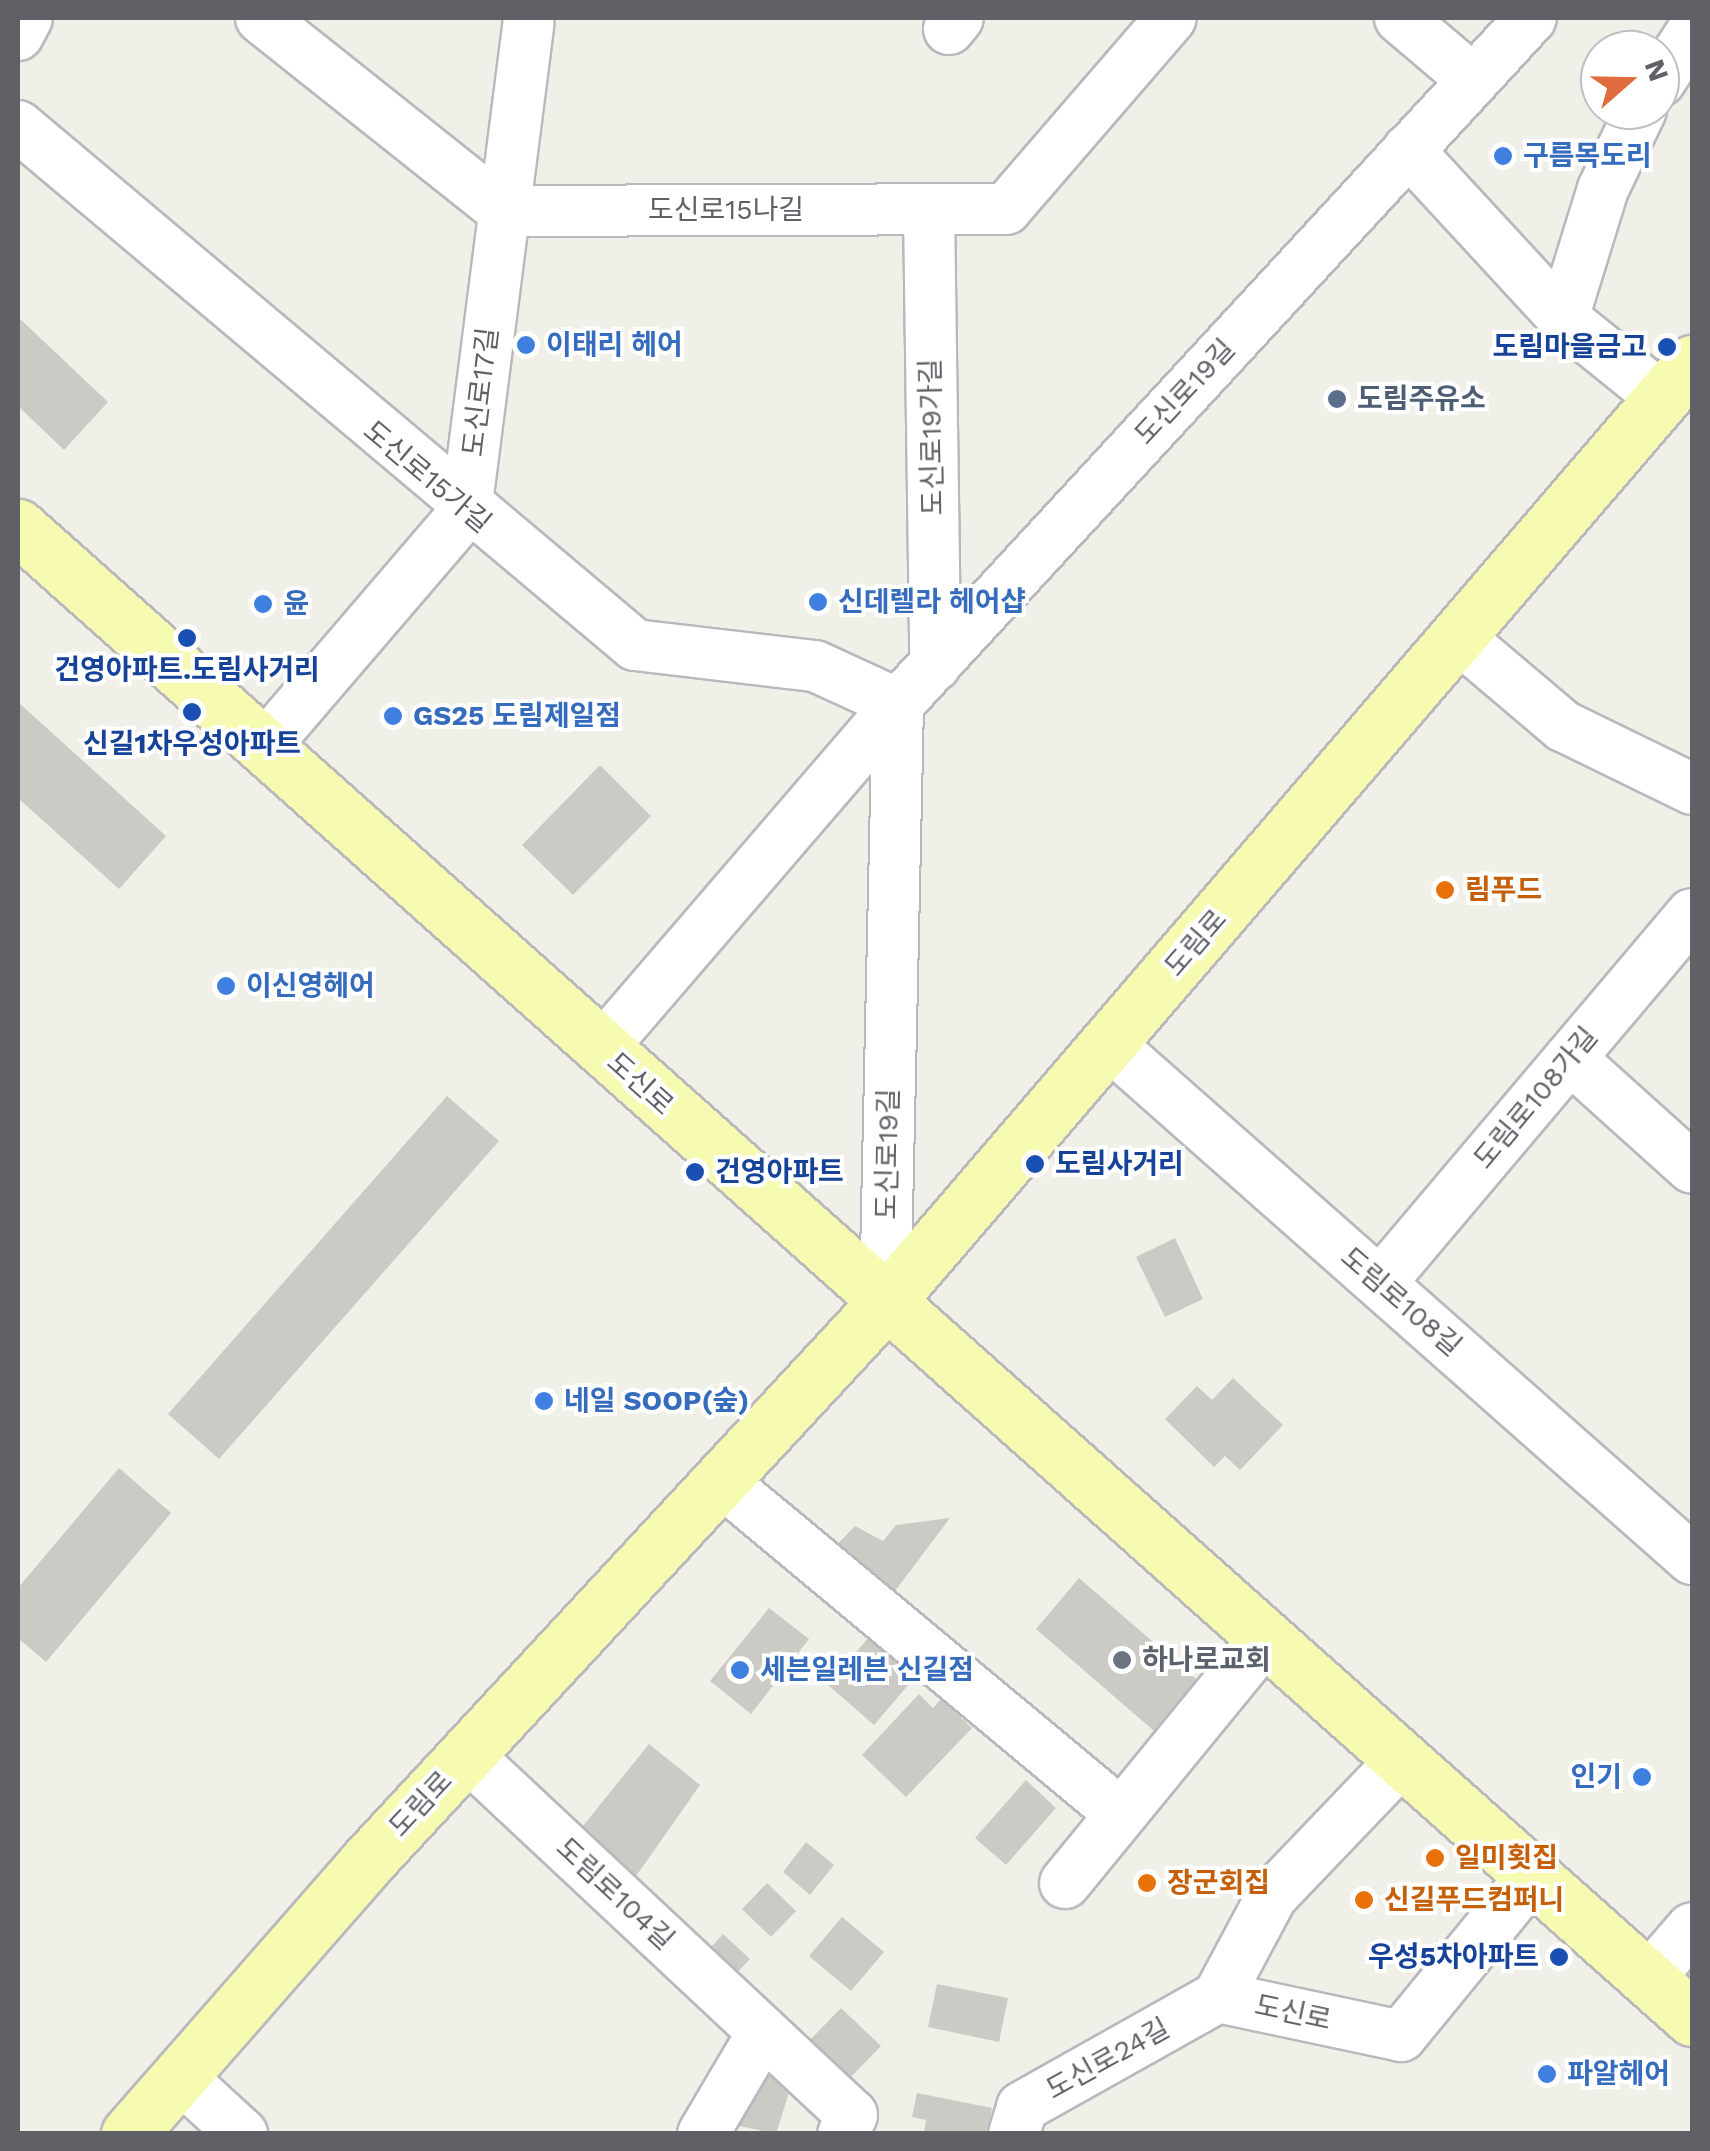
<!DOCTYPE html>
<html>
<head>
<meta charset="utf-8">
<style>
	body { margin:0 }
	#map { position:relative; width:1710px; height:2151px; overflow:hidden; background:#f0f0e8; font-family:"Work Sans","Noto Sans KR",sans-serif }
	div>[style] { position:absolute }
	.building>* { inset:0; background:#cccac4 }
	.roads { filter:drop-shadow(2px 0 #b8b8bd) drop-shadow(-2px 0 #b8b8bd) drop-shadow(0 2px #b8b8bd) drop-shadow(0 -2px #b8b8bd) }
	.minor>* { height:50px; margin:-25px; padding:0 25px; transform-origin:25px; border-radius:25px; background:#fff }
	.major>* { height:55px; margin:-27.5px; padding:0 27.5px; transform-origin:27.5px; border-radius:27.5px; background:#f7fbb2 }
	.dots>* { width:28px; height:28px; translate:-50% -50%; box-sizing:border-box; border:5px solid #fff; border-radius:50% }
	span { translate:-50% -50%; white-space:nowrap; text-align:center; line-height:1.15; -webkit-text-stroke:8px #fff; paint-order:stroke }
	.shop-label { font-size:28px; color:#366cbe; font-weight:700 }
	.left { translate:0 -50%; text-align:left }
	.right { translate:-100% -50%; text-align:right }
	.street-label { font-size:28px; color:#5f6167 }
	.transit-label { font-size:28px; color:#164399; font-weight:700 }
	.service-label { font-size:28px; color:#4e5e75; font-weight:700 }
	.food-label { font-size:28px; color:#c56008; font-weight:700 }
	.worship-label { font-size:28px; color:#5b616d; font-weight:700 }
	.frame { position:absolute; inset:0; border:20px solid #5f6167; pointer-events:none }
	.north { position:absolute; left:1580px; top:30px; width:100px; height:100px; box-sizing:border-box; background:#fff; border:2px solid #bfc0c2; border-radius:50%; rotate:70deg; font-size:28px; font-weight:700; line-height:40px; text-align:center; color:#5f6167 }
	.north::after { content:''; display:block; margin:auto; width:35px; height:45px; background:#e06c3d; clip-path:polygon(50% 0,100% 100%,50% 72%,0 100%) }
</style>
</head>
<body>
<div id="map">
	<div class="building">
		<div style="clip-path:polygon(18px 317px,108px 402px,64px 450px,18px 406px)"></div>
		<div style="clip-path:polygon(18px 702px,166px 836px,119px 889px,18px 798px)"></div>
		<div style="clip-path:polygon(600px 765px,651px 816px,573px 895px,522px 845px)"></div>
		<div style="clip-path:polygon(447px 1096px,499px 1141px,219px 1459px,168px 1414px)"></div>
		<div style="clip-path:polygon(1175px 1238px,1203px 1299px,1165px 1317px,1136px 1257px)"></div>
		<div style="clip-path:polygon(1233px 1378px,1283px 1425px,1240px 1470px,1225px 1456px,1214px 1467px,1165px 1419px,1197px 1386px,1212px 1400px)"></div>
		<div style="clip-path:polygon(119px 1468px,171px 1513px,46px 1662px,18px 1638px,18px 1588px)"></div>
		<div style="clip-path:polygon(950px 1518px,880px 1611px,822px 1560px,855px 1526px,883px 1541px,896px 1525px)"></div>
		<div style="clip-path:polygon(1079px 1578px,1204px 1686px,1161px 1737px,1036px 1629px)"></div>
		<div style="clip-path:polygon(769px 1608px,809px 1639px,751px 1714px,710px 1681px)"></div>
		<div style="clip-path:polygon(870px 1636px,915px 1677px,874px 1725px,828px 1685px)"></div>
		<div style="clip-path:polygon(919px 1694px,933px 1708px,941px 1699px,972px 1728px,906px 1797px,862px 1755px)"></div>
		<div style="clip-path:polygon(649px 1744px,700px 1785px,627px 1889px,570px 1842px)"></div>
		<div style="clip-path:polygon(1026px 1780px,1056px 1808px,1006px 1865px,975px 1838px)"></div>
		<div style="clip-path:polygon(806px 1842px,834px 1865px,810px 1895px,783px 1872px)"></div>
		<div style="clip-path:polygon(767px 1883px,796px 1911px,771px 1937px,742px 1909px)"></div>
		<div style="clip-path:polygon(842px 1917px,884px 1952px,851px 1991px,809px 1956px)"></div>
		<div style="clip-path:polygon(723px 1934px,750px 1959px,728px 1982px,702px 1957px)"></div>
		<div style="clip-path:polygon(937px 1984px,1008px 1998px,999px 2042px,928px 2027px)"></div>
		<div style="clip-path:polygon(841px 2008px,881px 2046px,845px 2083px,805px 2045px)"></div>
		<div style="clip-path:polygon(753px 2071px,792px 2083px,776px 2134px,735px 2125px)"></div>
		<div style="clip-path:polygon(917px 2093px,992px 2108px,987px 2134px,924px 2134px,926px 2120px,912px 2117px)"></div>
	</div>
	<div class="roads">
		<div class="minor">
			<div style="left:261px;top:18px;width:310px;rotate:38.5deg"></div>
			<div style="left:504px;top:211px;width:502px;rotate:-0.23deg"></div>
			<div style="left:1006px;top:209px;width:252px;rotate:-49.2deg"></div>
			<div style="left:1400px;top:18px;width:96px;rotate:40.3deg"></div>
			<div style="left:949px;top:29px;width:14px;rotate:-51deg"></div>
			<div style="left:18px;top:35px;width:19px;rotate:-62deg"></div>
			<div style="left:1660px;top:81px;width:59px;rotate:-56.9deg"></div>
			<div style="left:18px;top:126px;width:806px;rotate:40.07deg"></div>
			<div style="left:635px;top:645px;width:181px;rotate:6.7deg"></div>
			<div style="left:815px;top:666px;width:91px;rotate:24.6deg"></div>
			<div style="left:898px;top:704px;width:599px;rotate:91.24deg"></div>
			<div style="left:1408px;top:150px;width:229px;rotate:47.3deg"></div>
			<div style="left:1563px;top:318px;width:127px;rotate:38.9deg"></div>
			<div style="left:929px;top:209px;width:456px;rotate:89.2deg"></div>
			<div style="left:1563px;top:318px;width:135px;rotate:-72.8deg"></div>
			<div style="left:1603px;top:189px;width:88px;rotate:-64.3deg"></div>
			<div style="left:1458px;top:637px;width:138px;rotate:40.3deg"></div>
			<div style="left:1563px;top:726px;width:144px;rotate:26deg"></div>
			<div style="left:264px;top:747px;width:311px;rotate:-49.4deg"></div>
			<div style="left:466px;top:511px;width:491px;rotate:-82.7deg"></div>
			<div style="left:1109px;top:1044px;width:778px;rotate:41.46deg"></div>
			<div style="left:601px;top:1049px;width:455px;rotate:-49.3deg"></div>
			<div style="left:898px;top:704px;width:933px;rotate:-47.3deg"></div>
			<div style="left:1570px;top:1058px;width:164px;rotate:42deg"></div>
			<div style="left:1380px;top:1283px;width:483px;rotate:-49.8deg"></div>
			<div style="left:721px;top:1481px;width:520px;rotate:39.78deg"></div>
			<div style="left:467px;top:1755px;width:527px;rotate:43.08deg"></div>
			<div style="left:852px;top:2115px;width:21px;rotate:115deg"></div>
			<div style="left:1065px;top:1883px;width:314px;rotate:-50.7deg"></div>
			<div style="left:1648px;top:1979px;width:67px;rotate:-49.2deg"></div>
			<div style="left:1218px;top:1997px;width:187px;rotate:12deg"></div>
			<div style="left:1401px;top:2036px;width:205px;rotate:-50.7deg"></div>
			<div style="left:1218px;top:1997px;width:115px;rotate:-61.9deg"></div>
			<div style="left:1272px;top:1896px;width:185px;rotate:-46.3deg"></div>
			<div style="left:179px;top:2076px;width:86px;rotate:42.6deg"></div>
			<div style="left:703px;top:2134px;width:118px;rotate:-59.5deg"></div>
			<div style="left:1014px;top:2134px;width:28px;rotate:-73deg"></div>
			<div style="left:1022px;top:2107px;width:225px;rotate:-29.3deg"></div>
		</div>
		<div class="major">
			<div style="left:18px;top:527px;width:2242px;rotate:41.69deg"></div>
			<div style="left:129px;top:2134px;width:359px;rotate:-48.8deg"></div>
			<div style="left:365px;top:1864px;width:765px;rotate:-47.17deg"></div>
			<div style="left:885px;top:1303px;width:1239px;rotate:-49.35deg"></div>
		</div>
	</div>
	<div class="dots">
		<div style="left:1503px;top:156px;background:#3f7fe0"></div>
		<div style="left:526px;top:345px;background:#3f7fe0"></div>
		<div style="left:1667px;top:347px;background:#1a4fb4"></div>
		<div style="left:1337px;top:399px;background:#5c6f8a"></div>
		<div style="left:818px;top:602px;background:#3f7fe0"></div>
		<div style="left:263px;top:604px;background:#3f7fe0"></div>
		<div style="left:187px;top:638px;background:#1a4fb4"></div>
		<div style="left:192px;top:712px;background:#1a4fb4"></div>
		<div style="left:393px;top:716px;background:#3f7fe0"></div>
		<div style="left:1445px;top:890px;background:#e8710a"></div>
		<div style="left:226px;top:986px;background:#3f7fe0"></div>
		<div style="left:1035px;top:1164px;background:#1a4fb4"></div>
		<div style="left:695px;top:1172px;background:#1a4fb4"></div>
		<div style="left:544px;top:1401px;background:#3f7fe0"></div>
		<div style="left:1122px;top:1660px;background:#6b7280"></div>
		<div style="left:740px;top:1670px;background:#3f7fe0"></div>
		<div style="left:1642px;top:1777px;background:#3f7fe0"></div>
		<div style="left:1435px;top:1858px;background:#e8710a"></div>
		<div style="left:1147px;top:1883px;background:#e8710a"></div>
		<div style="left:1364px;top:1900px;background:#e8710a"></div>
		<div style="left:1559px;top:1957px;background:#1a4fb4"></div>
		<div style="left:1547px;top:2074px;background:#3f7fe0"></div>
	</div>
	<div class="shop-label">
		<span class="left" style="left:1523px;top:156px">구름목도리</span>
		<span class="left" style="left:546px;top:345px">이태리 헤어</span>
		<span class="left" style="left:838px;top:602px">신데렐라 헤어샵</span>
		<span class="left" style="left:283px;top:604px">윤</span>
		<span class="left" style="left:413px;top:716px">GS25 도림제일점</span>
		<span class="left" style="left:246px;top:986px">이신영헤어</span>
		<span class="left" style="left:564px;top:1401px">네일 SOOP(숲)</span>
		<span class="left" style="left:760px;top:1670px">세븐일레븐 신길점</span>
		<span class="right" style="left:1622px;top:1777px">인기</span>
		<span class="left" style="left:1567px;top:2074px">파알헤어</span>
	</div>
	<div class="street-label">
		<span style="left:726px;top:210px">도신로15나길</span>
		<span style="left:481px;top:392px;rotate:-83deg">도신로17길</span>
		<span style="left:1185px;top:392px;rotate:-47deg">도신로19길</span>
		<span style="left:932px;top:437px;rotate:-91deg">도신로19가길</span>
		<span style="left:427px;top:477px;rotate:40deg">도신로15가길</span>
		<span style="left:1196px;top:943px;rotate:-49deg">도림로</span>
		<span style="left:640px;top:1084px;rotate:42deg">도신로</span>
		<span style="left:1536px;top:1098px;rotate:-50deg">도림로108가길</span>
		<span style="left:888px;top:1154px;rotate:-89deg">도신로19길</span>
		<span style="left:1401px;top:1302px;rotate:41deg">도림로108길</span>
		<span style="left:421px;top:1804px;rotate:-47deg">도림로</span>
		<span style="left:615px;top:1894px;rotate:43deg">도림로104길</span>
		<span style="left:1293px;top:2013px;rotate:12deg">도신로</span>
		<span style="left:1108px;top:2059px;rotate:-29deg">도신로24길</span>
	</div>
	<div class="transit-label">
		<span class="right" style="left:1647px;top:347px">도림마을금고</span>
		<span style="left:187px;top:670px">건영아파트.도림사거리</span>
		<span style="left:192px;top:744px">신길1차우성아파트</span>
		<span class="left" style="left:1055px;top:1164px">도림사거리</span>
		<span class="left" style="left:715px;top:1172px">건영아파트</span>
		<span class="right" style="left:1539px;top:1957px">우성5차아파트</span>
	</div>
	<div class="service-label">
		<span class="left" style="left:1357px;top:399px">도림주유소</span>
	</div>
	<div class="food-label">
		<span class="left" style="left:1465px;top:890px">림푸드</span>
		<span class="left" style="left:1455px;top:1858px">일미횟집</span>
		<span class="left" style="left:1167px;top:1883px">장군회집</span>
		<span class="left" style="left:1384px;top:1900px">신길푸드컴퍼니</span>
	</div>
	<div class="worship-label">
		<span class="left" style="left:1142px;top:1660px">하나로교회</span>
	</div>
	<div class="frame"></div>
	<div class="north">N</div>
</div>
</body>
</html>
